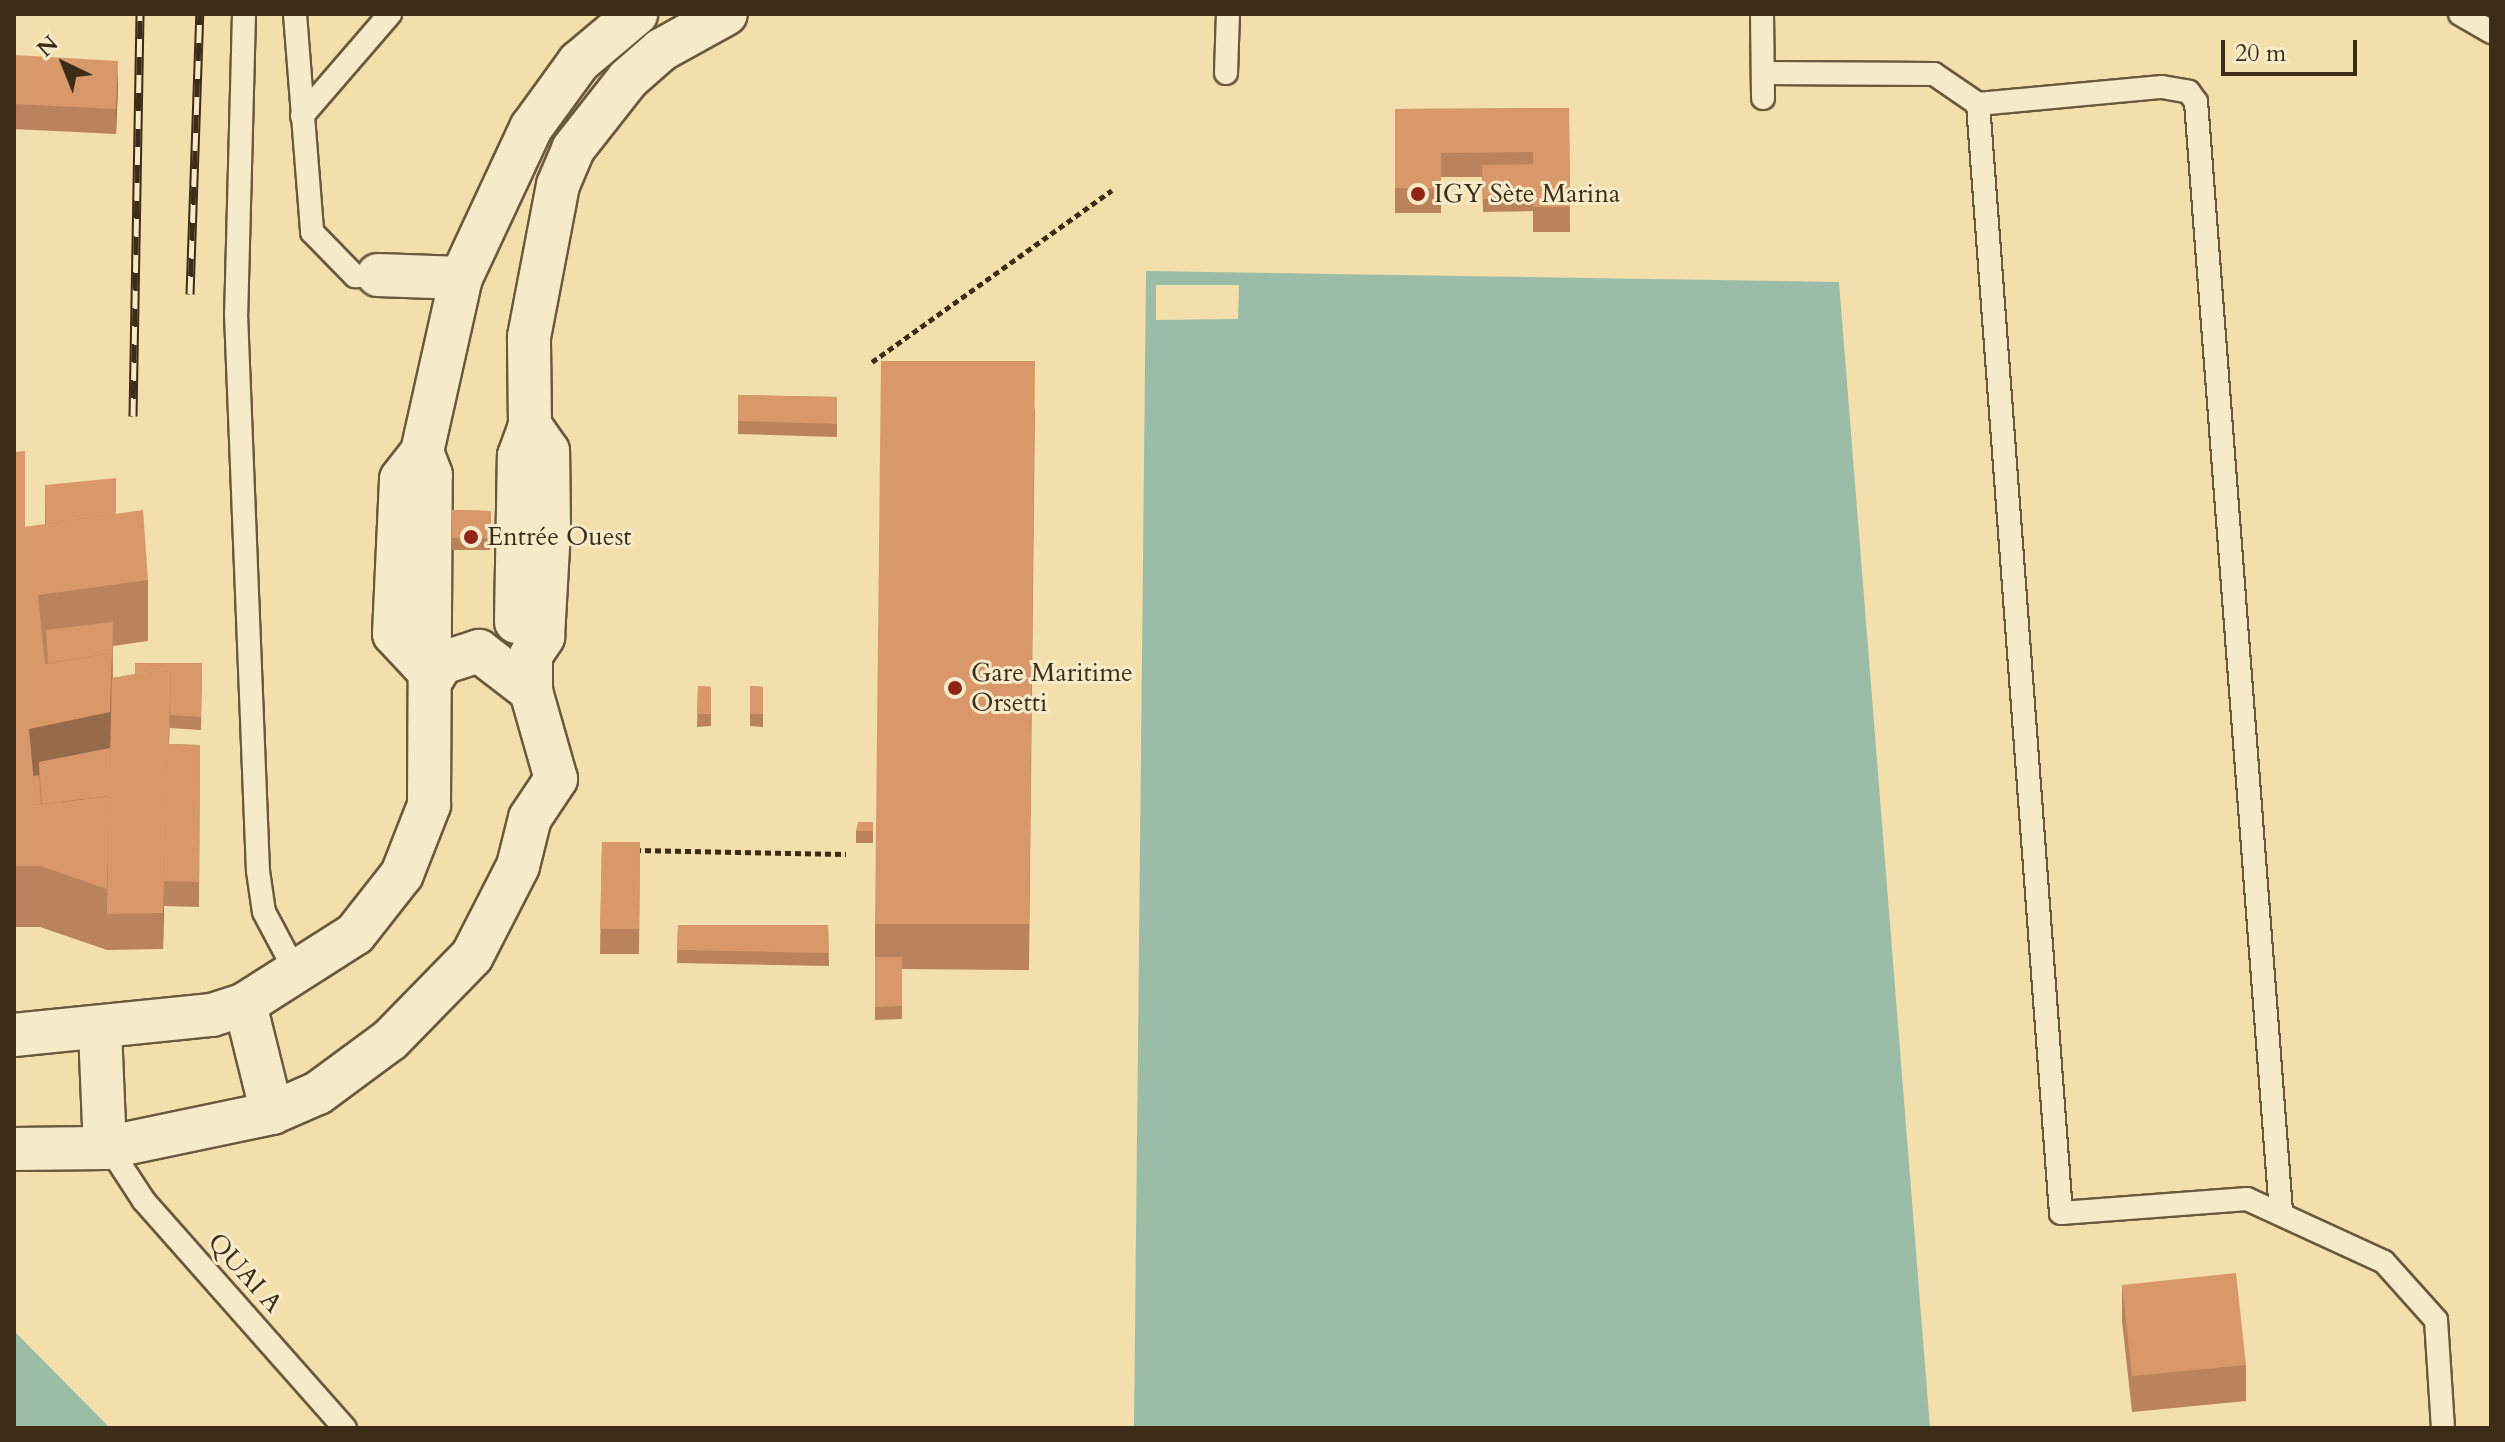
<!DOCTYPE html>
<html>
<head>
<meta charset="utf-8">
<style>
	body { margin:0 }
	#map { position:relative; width:2505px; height:1442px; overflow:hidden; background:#f2dfac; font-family:Cardo,serif }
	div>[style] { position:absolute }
	.water>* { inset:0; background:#9bbda8 }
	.pier>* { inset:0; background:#f2dfac }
	.path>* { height:5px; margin-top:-2.5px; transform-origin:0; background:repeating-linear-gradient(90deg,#3d2c18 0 6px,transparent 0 10px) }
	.roads { filter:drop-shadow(2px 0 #6a593d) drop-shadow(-2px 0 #6a593d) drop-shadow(0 2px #6a593d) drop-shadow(0 -2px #6a593d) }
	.lane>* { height:22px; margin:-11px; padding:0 11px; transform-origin:11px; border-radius:11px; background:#f7eac9 }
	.street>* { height:42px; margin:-21px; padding:0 21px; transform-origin:21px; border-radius:21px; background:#f7eac9 }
	.rail>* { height:9px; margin-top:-4.5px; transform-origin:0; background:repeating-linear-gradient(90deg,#f7eac9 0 18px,#3d2c18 0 36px); box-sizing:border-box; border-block:2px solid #3d2c18 }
	.wall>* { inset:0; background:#ba835b }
	.shaded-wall>* { inset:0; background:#976a4a }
	.building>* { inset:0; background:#d8986a }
	.dots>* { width:22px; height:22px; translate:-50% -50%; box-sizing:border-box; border:4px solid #f7eac9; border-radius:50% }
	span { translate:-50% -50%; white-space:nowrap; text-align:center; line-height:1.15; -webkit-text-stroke:6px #f7eac9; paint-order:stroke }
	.poi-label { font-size:26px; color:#3d2c18 }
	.left { translate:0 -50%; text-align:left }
	.street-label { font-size:26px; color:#3d2c18 }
	.frame { position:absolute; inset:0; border:16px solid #3d2c18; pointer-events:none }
	.north { position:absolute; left:24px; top:24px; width:80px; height:80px; -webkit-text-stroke:6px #f7eac9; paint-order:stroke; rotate:317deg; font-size:22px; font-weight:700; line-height:32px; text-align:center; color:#3d2c18 }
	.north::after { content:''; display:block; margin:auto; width:28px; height:36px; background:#3d2c18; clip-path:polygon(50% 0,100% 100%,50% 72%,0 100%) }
	.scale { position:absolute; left:2221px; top:40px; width:136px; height:36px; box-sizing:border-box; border:4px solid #3d2c18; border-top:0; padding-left:10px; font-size:24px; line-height:28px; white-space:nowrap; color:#3d2c18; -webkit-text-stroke:6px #f7eac9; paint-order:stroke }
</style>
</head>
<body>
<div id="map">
	<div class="water">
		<div style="clip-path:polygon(1146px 271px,1839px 282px,1930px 1428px,1134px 1428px)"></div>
		<div style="clip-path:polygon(14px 1331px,110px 1428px,14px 1428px)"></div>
	</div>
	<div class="pier">
		<div style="clip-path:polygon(1156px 285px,1239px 285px,1238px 319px,1156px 320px)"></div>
	</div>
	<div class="path">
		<div style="left:872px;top:362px;width:295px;rotate:-35.6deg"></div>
		<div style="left:635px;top:850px;width:211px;rotate:1.1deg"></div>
	</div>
	<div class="roads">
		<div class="lane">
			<div style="left:244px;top:14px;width:300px;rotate:91.5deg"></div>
			<div style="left:236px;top:314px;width:557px;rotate:87.74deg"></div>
			<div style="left:258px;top:871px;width:41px;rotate:81.7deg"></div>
			<div style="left:264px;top:912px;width:70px;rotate:62deg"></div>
			<div style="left:295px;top:14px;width:219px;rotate:85.5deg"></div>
			<div style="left:312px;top:232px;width:62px;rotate:45.7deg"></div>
			<div style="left:355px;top:276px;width:23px;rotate:-2deg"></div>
			<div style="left:1762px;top:14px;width:84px;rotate:89.3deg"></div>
			<div style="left:2460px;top:14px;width:36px;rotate:30deg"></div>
			<div style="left:1226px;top:73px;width:59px;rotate:-88.1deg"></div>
			<div style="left:1763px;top:73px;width:171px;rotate:0.3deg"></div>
			<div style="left:1934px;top:74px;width:53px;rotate:34.3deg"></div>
			<div style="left:1978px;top:104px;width:185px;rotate:-5.3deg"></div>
			<div style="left:2162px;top:87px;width:27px;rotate:10deg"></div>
			<div style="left:2189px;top:92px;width:12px;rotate:55deg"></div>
			<div style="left:2196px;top:102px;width:1112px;rotate:85.62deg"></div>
			<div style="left:1978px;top:104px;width:1112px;rotate:85.72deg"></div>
			<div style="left:2061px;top:1213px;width:187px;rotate:-4.3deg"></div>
			<div style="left:2247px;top:1199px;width:151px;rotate:24.7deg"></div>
			<div style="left:2384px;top:1262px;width:78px;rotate:48.1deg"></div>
			<div style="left:2436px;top:1320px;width:108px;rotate:86.3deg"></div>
			<div style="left:302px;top:116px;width:135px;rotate:-49.2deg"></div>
			<div style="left:110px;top:1149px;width:62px;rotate:56.8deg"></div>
			<div style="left:144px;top:1201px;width:303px;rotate:48.5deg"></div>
		</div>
		<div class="street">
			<div style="left:378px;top:275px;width:83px;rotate:2.1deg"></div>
			<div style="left:516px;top:622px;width:166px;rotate:-89deg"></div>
			<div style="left:519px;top:456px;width:33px;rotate:-70deg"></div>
			<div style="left:425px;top:667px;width:45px;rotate:-133.2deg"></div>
			<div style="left:394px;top:634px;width:155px;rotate:-87.4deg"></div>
			<div style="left:401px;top:479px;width:34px;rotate:-52deg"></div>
			<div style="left:422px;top:452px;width:178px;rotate:-77.4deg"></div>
			<div style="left:461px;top:278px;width:166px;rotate:-65deg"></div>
			<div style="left:531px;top:128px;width:82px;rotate:-54deg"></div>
			<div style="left:579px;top:62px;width:75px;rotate:-40.1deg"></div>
			<div style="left:430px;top:682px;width:22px;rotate:-58deg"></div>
			<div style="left:442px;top:663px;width:39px;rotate:-18deg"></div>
			<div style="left:479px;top:651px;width:66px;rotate:37.6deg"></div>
			<div style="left:245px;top:1004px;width:112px;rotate:76.1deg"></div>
			<div style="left:100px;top:1030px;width:118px;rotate:87.6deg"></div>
			<div style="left:14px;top:1035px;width:199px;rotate:-5.8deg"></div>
			<div style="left:212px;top:1015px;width:35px;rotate:-18deg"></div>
			<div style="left:245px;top:1004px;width:130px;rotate:-32.5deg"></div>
			<div style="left:355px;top:934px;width:76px;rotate:-51.9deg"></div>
			<div style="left:402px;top:874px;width:74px;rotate:-68.6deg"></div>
			<div style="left:429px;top:805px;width:330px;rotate:-89.7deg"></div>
			<div style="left:431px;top:475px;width:25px;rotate:-111deg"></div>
			<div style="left:14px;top:1149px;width:91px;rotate:-0.6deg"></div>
			<div style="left:105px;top:1148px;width:171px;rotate:-11.8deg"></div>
			<div style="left:272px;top:1113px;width:50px;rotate:-23.5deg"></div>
			<div style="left:318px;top:1093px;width:89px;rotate:-36.4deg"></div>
			<div style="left:390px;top:1040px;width:117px;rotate:-45.7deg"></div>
			<div style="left:472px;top:956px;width:101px;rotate:-62.9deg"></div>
			<div style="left:518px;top:866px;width:49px;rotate:-76deg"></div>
			<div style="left:530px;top:818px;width:47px;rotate:-56.3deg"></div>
			<div style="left:556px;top:779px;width:91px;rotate:-105.9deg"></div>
			<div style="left:531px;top:691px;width:36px;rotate:-90deg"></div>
			<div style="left:531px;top:655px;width:22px;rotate:-56deg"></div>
			<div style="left:543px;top:637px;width:109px;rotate:-86.8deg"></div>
			<div style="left:549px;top:528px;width:77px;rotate:-90.7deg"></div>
			<div style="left:548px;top:451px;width:32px;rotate:-125deg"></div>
			<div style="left:530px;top:425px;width:88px;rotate:-90.7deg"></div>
			<div style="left:529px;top:337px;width:155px;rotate:-79.2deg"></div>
			<div style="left:558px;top:185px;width:39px;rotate:-67deg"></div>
			<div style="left:573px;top:149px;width:89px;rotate:-51.8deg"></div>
			<div style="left:628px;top:79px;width:44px;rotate:-41.3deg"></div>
			<div style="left:661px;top:50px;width:74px;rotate:-29deg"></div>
		</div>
	</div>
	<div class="rail">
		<div style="left:190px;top:294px;width:280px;rotate:-88deg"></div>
		<div style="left:133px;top:416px;width:402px;rotate:-89deg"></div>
	</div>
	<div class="wall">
		<div style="clip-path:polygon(14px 55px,118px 85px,116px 134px,14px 129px)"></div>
		<div style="clip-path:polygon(1569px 108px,1570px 232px,1533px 232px,1533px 211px,1483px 212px,1482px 177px,1441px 177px,1441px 213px,1395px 213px,1395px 109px)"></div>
		<div style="clip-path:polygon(738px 395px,837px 397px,837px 437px,738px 434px)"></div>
		<div style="clip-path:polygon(1035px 407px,1029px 970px,902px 969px,902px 1019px,875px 1020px,875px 924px)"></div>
		<div style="clip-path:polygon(14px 452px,25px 527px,45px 525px,45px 485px,116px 514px,148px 580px,148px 641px,113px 646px,113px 678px,202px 663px,201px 730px,170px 728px,170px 724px,169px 744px,200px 745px,199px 907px,164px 906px,163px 949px,107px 950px,40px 927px,14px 927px)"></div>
		<div style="clip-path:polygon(452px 510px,491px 511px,490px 550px,452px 550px)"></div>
		<div style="clip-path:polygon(698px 686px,711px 687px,711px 726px,697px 727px)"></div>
		<div style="clip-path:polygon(750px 686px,763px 687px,763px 727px,750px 726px)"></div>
		<div style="clip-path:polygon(873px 822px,873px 843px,856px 843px,856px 831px)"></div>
		<div style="clip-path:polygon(602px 842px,640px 842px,639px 954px,600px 954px)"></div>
		<div style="clip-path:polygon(678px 925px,828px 925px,829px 966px,677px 963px)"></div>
		<div style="clip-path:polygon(2122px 1285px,2246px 1365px,2246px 1401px,2132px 1412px,2122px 1321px)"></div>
	</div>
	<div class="shaded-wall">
		<div style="clip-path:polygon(118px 61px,118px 85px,116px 134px,116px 109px)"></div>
		<div style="clip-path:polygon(112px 653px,107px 889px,39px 762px,39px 787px,30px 789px,29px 729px)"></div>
		<div style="clip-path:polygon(163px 906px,164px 906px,163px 949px)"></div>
	</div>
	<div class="building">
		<div style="clip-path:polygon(14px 55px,118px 61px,116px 109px,14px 104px)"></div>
		<div style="clip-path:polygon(1569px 108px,1570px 207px,1533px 207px,1533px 152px,1441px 153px,1441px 189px,1395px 188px,1395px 109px)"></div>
		<div style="clip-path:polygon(1533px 164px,1533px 198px,1483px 199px,1482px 165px)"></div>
		<div style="clip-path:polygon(881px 361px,1035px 361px,1029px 924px,875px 924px)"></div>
		<div style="clip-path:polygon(738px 395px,837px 397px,837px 424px,738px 421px)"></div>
		<div style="clip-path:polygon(25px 451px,25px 527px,143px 510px,148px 580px,38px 595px,45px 664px,112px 653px,110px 712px,29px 729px,36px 805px,110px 796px,107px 889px,40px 866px,14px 866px,14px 452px)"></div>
		<div style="clip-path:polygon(116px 478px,116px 514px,46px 524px,45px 485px)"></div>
		<div style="clip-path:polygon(452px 510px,491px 511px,490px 538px,452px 538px)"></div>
		<div style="clip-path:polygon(113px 622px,112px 679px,112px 653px,48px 663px,46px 630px)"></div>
		<div style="clip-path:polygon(135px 663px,202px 663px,201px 717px,170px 715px,171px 668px,135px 674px)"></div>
		<div style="clip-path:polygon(171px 668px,163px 913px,107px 914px,112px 678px)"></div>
		<div style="clip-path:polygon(698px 686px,711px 687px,711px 714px,697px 714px)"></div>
		<div style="clip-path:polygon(750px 686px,763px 687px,763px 714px,750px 714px)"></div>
		<div style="clip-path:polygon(168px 744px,200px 745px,199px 882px,164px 881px)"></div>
		<div style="clip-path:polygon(110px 748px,110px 803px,110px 796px,42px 804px,39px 762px)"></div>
		<div style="clip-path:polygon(39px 775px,41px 804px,36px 805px,33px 776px)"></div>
		<div style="clip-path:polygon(858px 822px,873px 822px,873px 831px,856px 831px)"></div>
		<div style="clip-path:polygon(602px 842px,640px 842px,639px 929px,600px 929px)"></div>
		<div style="clip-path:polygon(678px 925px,828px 925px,829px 953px,677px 950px)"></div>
		<div style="clip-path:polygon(875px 957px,902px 957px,902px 1006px,875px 1007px)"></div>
		<div style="clip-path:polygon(2236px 1273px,2246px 1365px,2132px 1376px,2122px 1285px)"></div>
	</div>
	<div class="dots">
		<div style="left:1418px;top:194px;background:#8f2418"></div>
		<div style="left:471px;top:537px;background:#8f2418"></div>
		<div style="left:955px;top:688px;background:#8f2418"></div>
	</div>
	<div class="poi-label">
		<span class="left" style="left:1434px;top:194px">IGY Sète Marina</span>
		<span class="left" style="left:487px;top:537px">Entrée Ouest</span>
		<span class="left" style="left:971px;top:688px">Gare Maritime<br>Orsetti</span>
	</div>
	<div class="street-label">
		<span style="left:245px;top:1273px;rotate:48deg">QUAI A</span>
	</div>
	<div class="frame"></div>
	<div class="north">N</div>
	<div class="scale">20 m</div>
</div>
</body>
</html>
